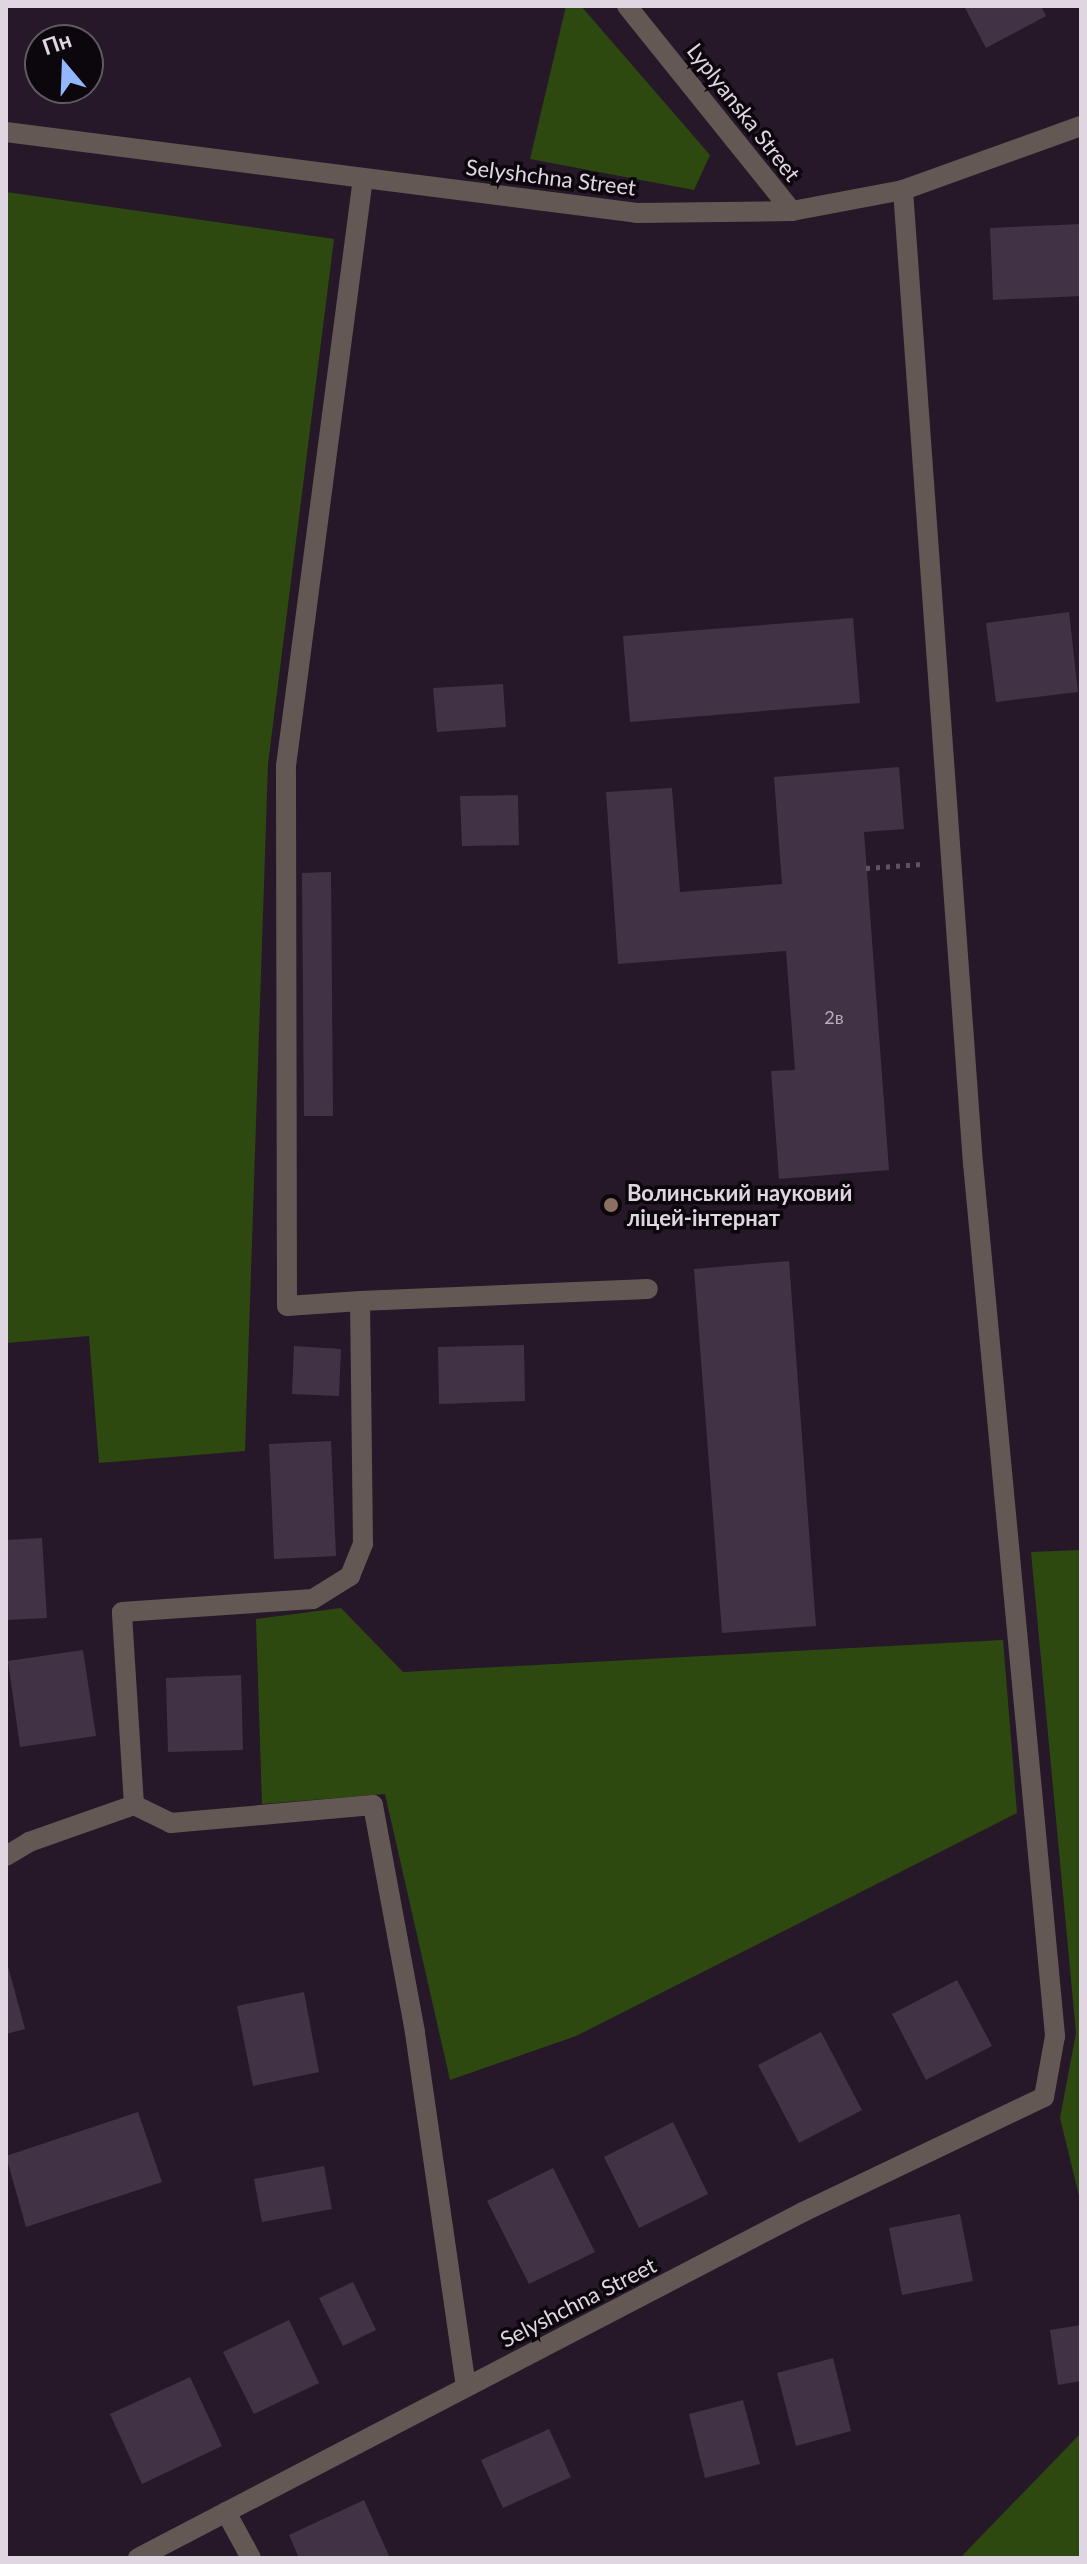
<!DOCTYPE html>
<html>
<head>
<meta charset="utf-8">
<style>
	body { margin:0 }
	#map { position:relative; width:1087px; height:2564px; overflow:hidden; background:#261829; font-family:Lato,sans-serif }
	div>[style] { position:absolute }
	.green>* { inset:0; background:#2e4910 }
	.building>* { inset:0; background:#423245 }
	.path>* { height:5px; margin-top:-2.5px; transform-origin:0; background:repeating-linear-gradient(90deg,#5f5261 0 4px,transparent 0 10px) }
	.service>* { height:20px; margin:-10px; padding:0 10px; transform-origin:10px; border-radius:10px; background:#645854 }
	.minor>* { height:20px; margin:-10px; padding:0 10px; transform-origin:10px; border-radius:10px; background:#645854 }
	.dots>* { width:22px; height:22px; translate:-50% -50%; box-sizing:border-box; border:4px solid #0c060d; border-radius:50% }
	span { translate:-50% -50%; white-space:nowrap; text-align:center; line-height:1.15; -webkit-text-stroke:7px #0c060d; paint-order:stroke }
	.number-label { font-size:18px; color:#b8adbb }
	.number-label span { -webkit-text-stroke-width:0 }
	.street-label { font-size:22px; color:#e0d6e2 }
	.poi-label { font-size:22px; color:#e0d6e2; font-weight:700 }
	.left { translate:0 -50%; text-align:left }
	.frame { position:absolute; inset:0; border:8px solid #e0d6e2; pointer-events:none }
	.north { position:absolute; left:24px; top:24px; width:80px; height:80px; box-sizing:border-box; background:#0c060d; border:2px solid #615962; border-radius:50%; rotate:341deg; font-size:22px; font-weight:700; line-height:32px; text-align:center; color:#e0d6e2 }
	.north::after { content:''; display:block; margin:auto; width:28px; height:36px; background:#92b7fd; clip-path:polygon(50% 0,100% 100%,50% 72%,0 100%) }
</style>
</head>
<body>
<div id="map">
	<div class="green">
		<div style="clip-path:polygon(566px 6px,581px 6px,710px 155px,694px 190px,530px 159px)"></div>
		<div style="clip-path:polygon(6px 192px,334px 239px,268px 764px,245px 1451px,99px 1463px,89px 1336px,6px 1343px)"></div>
		<div style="clip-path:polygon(1081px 1550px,1081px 2204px,1060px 2118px,1076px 2033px,1031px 1552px)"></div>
		<div style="clip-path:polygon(341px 1608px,403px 1672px,1003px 1640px,1017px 1813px,576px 2036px,450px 2080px,385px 1794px,262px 1804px,256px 1619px)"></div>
		<div style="clip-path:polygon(1081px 2433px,1081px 2558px,960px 2558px)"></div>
	</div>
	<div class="building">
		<div style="clip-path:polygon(964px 6px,1041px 6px,1046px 16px,986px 48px)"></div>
		<div style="clip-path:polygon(1081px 224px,1081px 296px,993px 300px,990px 228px)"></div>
		<div style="clip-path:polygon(1069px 612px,1078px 692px,996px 702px,986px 623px)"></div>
		<div style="clip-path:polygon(853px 618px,860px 703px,630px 722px,623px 636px)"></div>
		<div style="clip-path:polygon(503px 684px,506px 727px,437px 732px,433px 688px)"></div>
		<div style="clip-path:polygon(899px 767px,904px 829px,864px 832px,889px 1170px,779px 1179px,771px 1071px,795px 1070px,786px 951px,618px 964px,606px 792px,672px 788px,680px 892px,782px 884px,774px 777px)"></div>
		<div style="clip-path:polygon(518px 795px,519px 845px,462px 846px,460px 796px)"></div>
		<div style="clip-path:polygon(331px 872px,333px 1116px,304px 1116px,302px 873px)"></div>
		<div style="clip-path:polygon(789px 1261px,816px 1626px,722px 1633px,694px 1269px)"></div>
		<div style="clip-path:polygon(524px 1345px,525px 1401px,439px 1404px,438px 1347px)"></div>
		<div style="clip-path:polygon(294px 1346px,341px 1349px,339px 1396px,292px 1394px)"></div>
		<div style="clip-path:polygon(331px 1441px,336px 1556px,274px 1559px,269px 1444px)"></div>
		<div style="clip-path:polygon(42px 1538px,47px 1618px,6px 1620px,6px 1540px)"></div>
		<div style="clip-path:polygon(83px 1650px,96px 1736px,20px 1747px,8px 1661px)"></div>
		<div style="clip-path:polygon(241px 1675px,243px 1750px,168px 1752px,166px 1678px)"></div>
		<div style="clip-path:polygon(6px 1959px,25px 2029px,6px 2034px)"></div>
		<div style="clip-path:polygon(957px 1980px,992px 2046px,926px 2080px,892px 2014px)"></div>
		<div style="clip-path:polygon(304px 1992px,319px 2072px,253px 2086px,237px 2006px)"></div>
		<div style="clip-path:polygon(821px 2032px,862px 2110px,799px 2143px,758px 2065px)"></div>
		<div style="clip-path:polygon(138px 2112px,162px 2182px,26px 2227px,6px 2156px)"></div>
		<div style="clip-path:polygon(673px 2122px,708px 2194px,639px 2228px,604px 2157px)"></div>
		<div style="clip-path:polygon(324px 2166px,332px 2209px,262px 2222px,254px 2179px)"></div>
		<div style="clip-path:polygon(553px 2168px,595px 2252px,529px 2284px,487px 2201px)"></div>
		<div style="clip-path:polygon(960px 2214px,973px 2281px,902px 2295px,889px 2228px)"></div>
		<div style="clip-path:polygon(353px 2282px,376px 2330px,343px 2346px,319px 2298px)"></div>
		<div style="clip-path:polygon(289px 2320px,319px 2383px,254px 2414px,223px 2352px)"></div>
		<div style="clip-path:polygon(1081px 2325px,1081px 2381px,1058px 2385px,1050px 2330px)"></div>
		<div style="clip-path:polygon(833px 2358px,851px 2431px,796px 2446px,777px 2373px)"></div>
		<div style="clip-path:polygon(190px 2377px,222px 2446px,142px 2484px,110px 2414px)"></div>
		<div style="clip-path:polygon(743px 2400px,760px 2464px,705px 2478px,689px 2414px)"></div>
		<div style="clip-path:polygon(549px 2429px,571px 2477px,503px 2508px,481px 2460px)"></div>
		<div style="clip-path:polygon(364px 2500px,390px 2558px,299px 2558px,289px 2535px)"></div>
	</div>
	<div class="path">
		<div style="left:866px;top:868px;width:56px;rotate:-4.1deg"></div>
	</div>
	<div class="service">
		<div style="left:903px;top:190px;width:976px;rotate:85.89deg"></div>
		<div style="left:973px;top:1163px;width:877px;rotate:84.63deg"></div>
		<div style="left:1055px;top:2036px;width:62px;rotate:100.2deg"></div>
		<div style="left:360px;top:1301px;width:73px;rotate:176.1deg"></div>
		<div style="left:287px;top:1306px;width:540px;rotate:-90.11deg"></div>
		<div style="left:286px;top:766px;width:593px;rotate:-82.54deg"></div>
		<div style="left:466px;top:2387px;width:359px;rotate:-98.2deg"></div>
		<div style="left:415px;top:2032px;width:231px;rotate:-100.5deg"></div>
		<div style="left:373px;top:1805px;width:203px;rotate:174.9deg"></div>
		<div style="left:171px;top:1823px;width:41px;rotate:-154.1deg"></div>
		<div style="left:134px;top:1805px;width:193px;rotate:-93.6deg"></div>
		<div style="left:122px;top:1612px;width:191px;rotate:-3.9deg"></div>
		<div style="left:313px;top:1599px;width:44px;rotate:-31.9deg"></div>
		<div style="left:350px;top:1576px;width:35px;rotate:-68deg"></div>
		<div style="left:363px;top:1544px;width:243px;rotate:-90.7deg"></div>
		<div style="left:360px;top:1301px;width:288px;rotate:-2.4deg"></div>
		<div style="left:226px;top:2512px;width:52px;rotate:61.5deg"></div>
	</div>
	<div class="minor">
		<div style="left:627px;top:6px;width:263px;rotate:51.2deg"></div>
		<div style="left:6px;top:132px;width:636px;rotate:7.31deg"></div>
		<div style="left:637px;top:213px;width:155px;rotate:-0.7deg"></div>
		<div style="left:792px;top:211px;width:113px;rotate:-10.7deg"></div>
		<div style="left:903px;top:190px;width:189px;rotate:-19.8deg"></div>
		<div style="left:6px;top:1856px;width:27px;rotate:-31deg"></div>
		<div style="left:29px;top:1842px;width:111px;rotate:-19.4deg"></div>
		<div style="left:138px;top:2558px;width:750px;rotate:-27.49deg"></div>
		<div style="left:803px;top:2212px;width:267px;rotate:-25.5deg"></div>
	</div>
	<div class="dots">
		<div style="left:611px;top:1205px;background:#8d6e63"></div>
	</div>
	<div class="number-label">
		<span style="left:834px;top:1017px">2в</span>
	</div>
	<div class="street-label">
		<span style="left:744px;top:112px;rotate:52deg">Lyplyanska Street</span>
		<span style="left:551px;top:177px;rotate:7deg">Selyshchna Street</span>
		<span style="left:578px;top:2302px;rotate:-27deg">Selyshchna Street</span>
	</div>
	<div class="poi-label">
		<span class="left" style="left:627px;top:1205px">Волинський науковий<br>ліцей-інтернат</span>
	</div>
	<div class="frame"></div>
	<div class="north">Пн</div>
</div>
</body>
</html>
